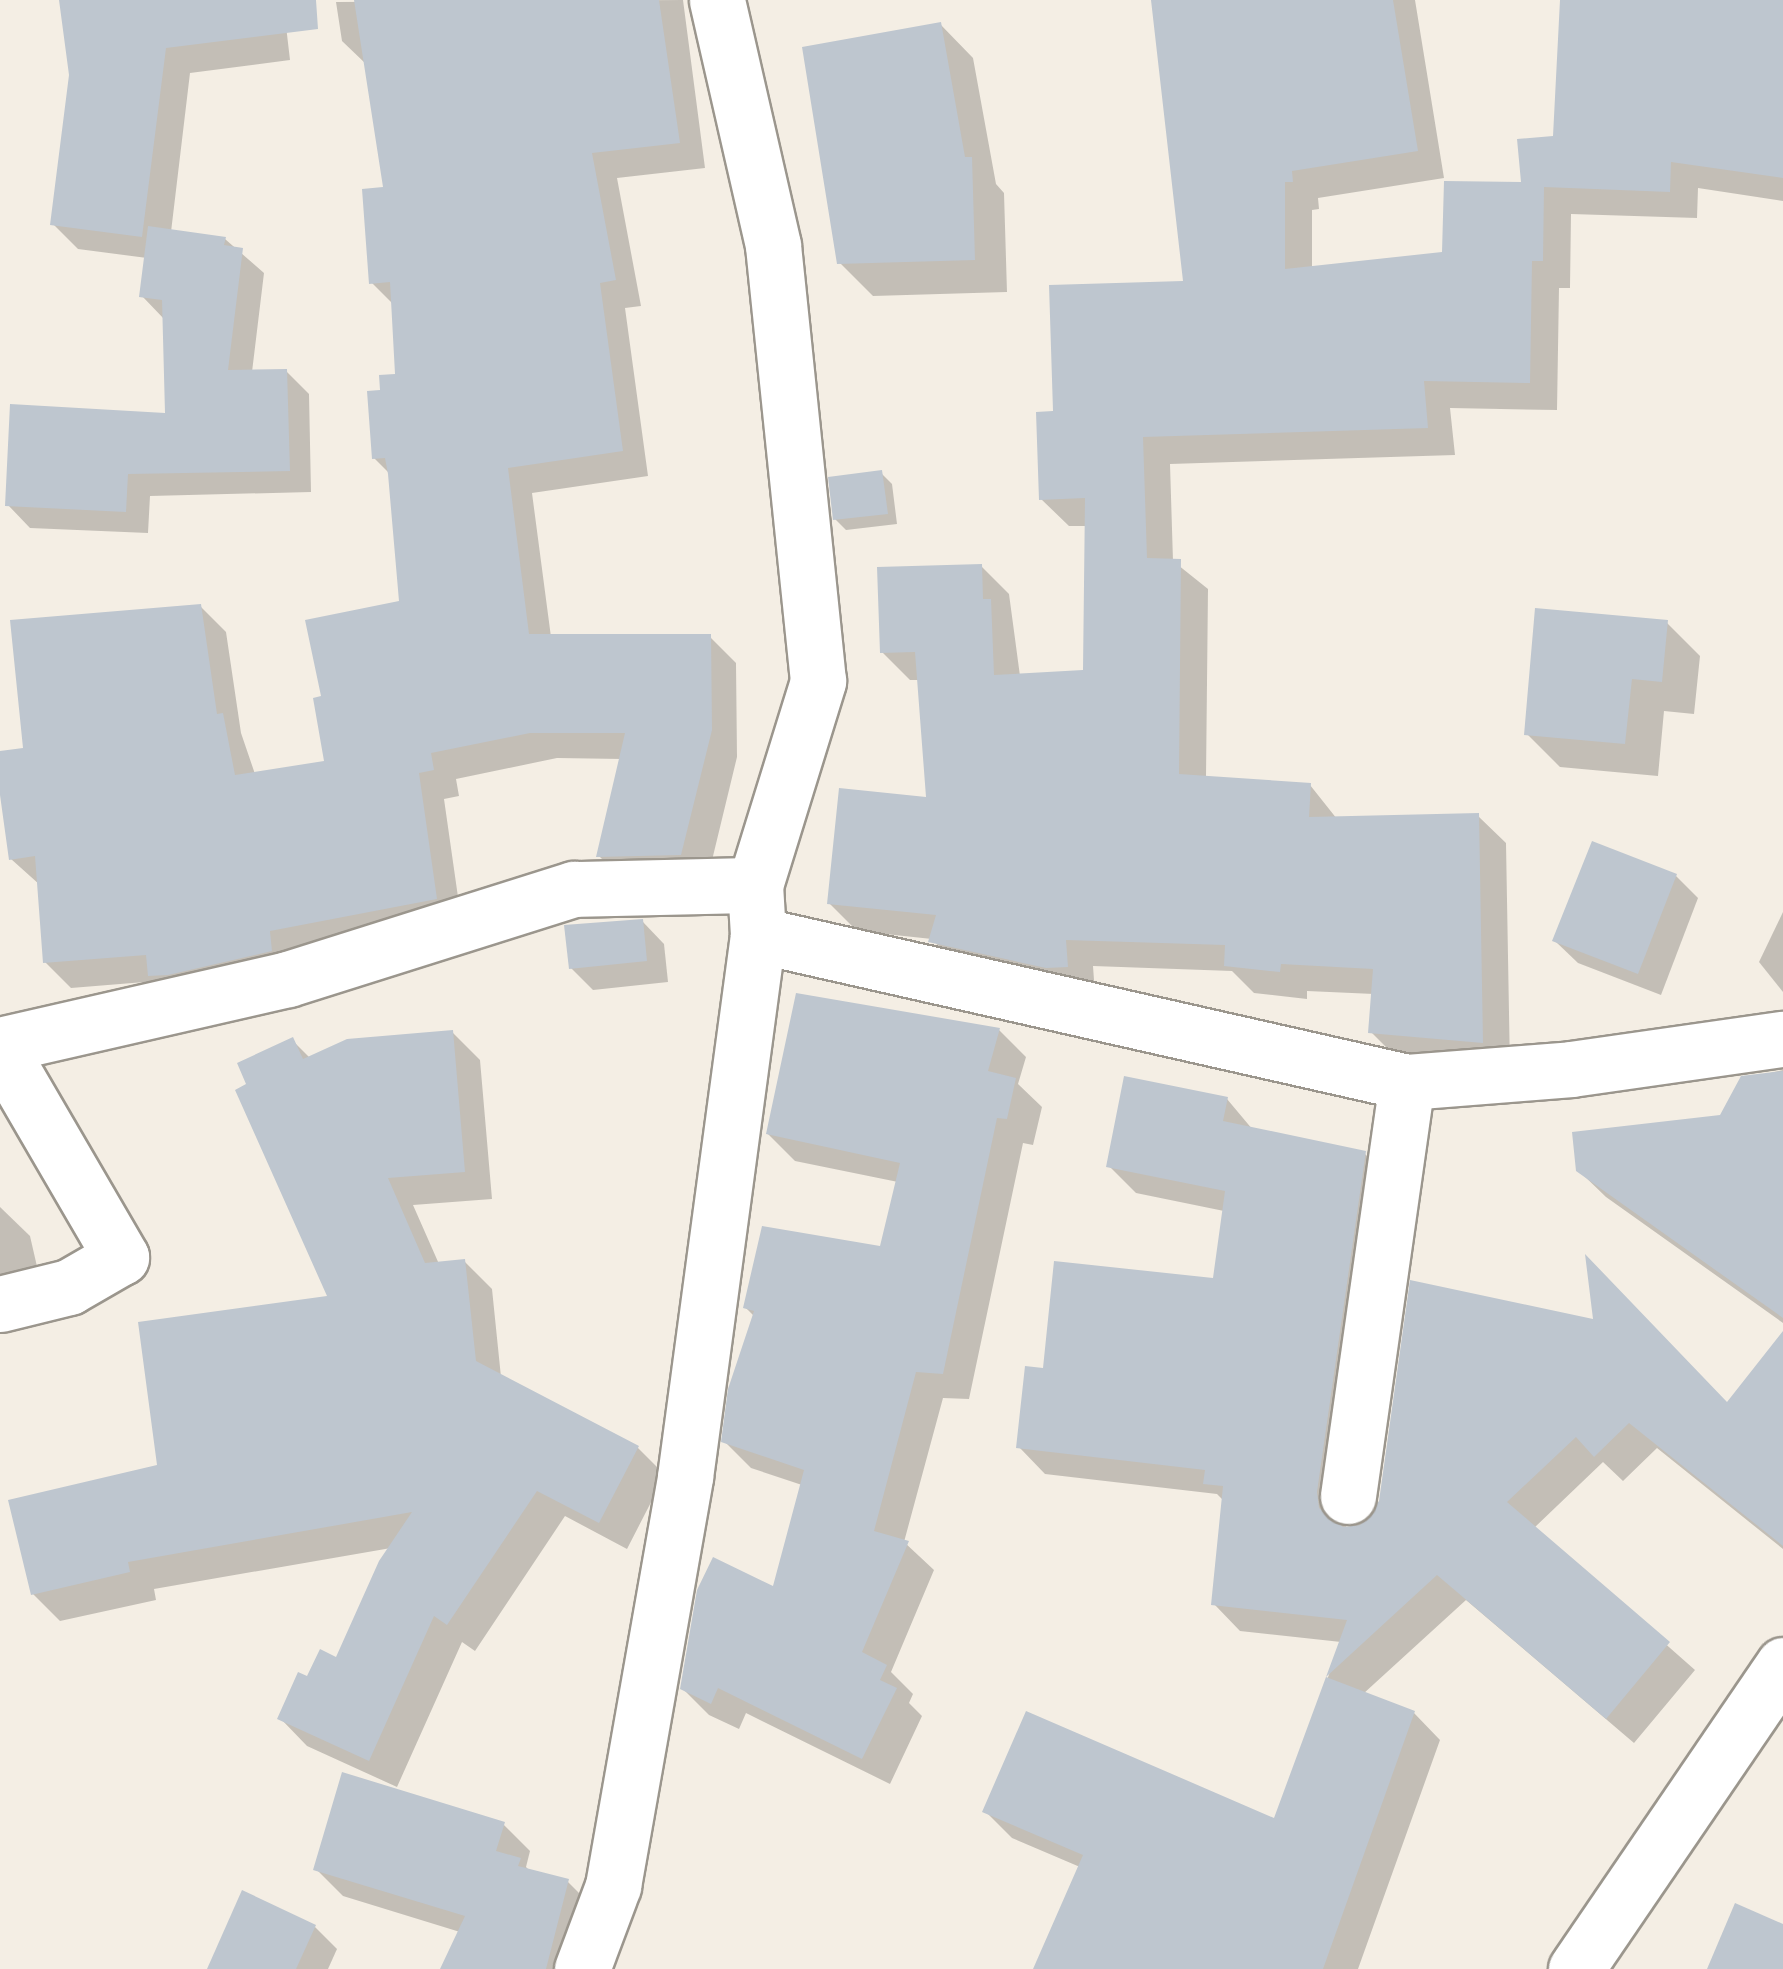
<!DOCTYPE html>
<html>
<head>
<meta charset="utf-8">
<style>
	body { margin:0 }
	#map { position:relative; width:1783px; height:1969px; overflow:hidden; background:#f4eee4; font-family:Lato,sans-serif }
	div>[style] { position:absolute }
	.shadow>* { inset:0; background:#0003 }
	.building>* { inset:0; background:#bec6cf }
	.roads { filter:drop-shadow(2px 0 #9b968d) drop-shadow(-2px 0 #9b968d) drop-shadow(0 2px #9b968d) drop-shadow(0 -2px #9b968d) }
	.minor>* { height:55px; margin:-27.5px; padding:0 27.5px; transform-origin:27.5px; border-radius:27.5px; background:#fff }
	span { translate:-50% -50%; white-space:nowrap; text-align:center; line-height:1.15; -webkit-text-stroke:10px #fff; paint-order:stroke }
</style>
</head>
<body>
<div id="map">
	<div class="shadow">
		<div style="clip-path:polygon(62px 0,283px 0,290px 60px,190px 73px,171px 232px,225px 239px,264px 273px,252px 372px,286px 371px,309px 394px,311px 492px,150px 496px,148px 533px,30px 528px,8px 505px,168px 416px,165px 320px,142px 296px,147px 258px,78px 249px,53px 224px,73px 61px)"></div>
		<div style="clip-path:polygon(683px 0,705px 168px,617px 178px,641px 306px,625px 308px,648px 476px,532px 493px,551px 637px,710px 637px,736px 663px,737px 757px,707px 881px,625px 882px,599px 856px,622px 759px,557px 758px,456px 779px,459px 796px,444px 799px,462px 925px,157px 981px,71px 988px,45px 962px,40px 885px,11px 859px,0 754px,26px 750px,200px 606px,226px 632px,241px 733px,255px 774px,327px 763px,324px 698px,402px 603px,390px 474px,374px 458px,382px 392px,397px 377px,394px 305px,372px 283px,386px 189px,366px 64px,342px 41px,336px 2px)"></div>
		<div style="clip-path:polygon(1166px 0,1415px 0,1444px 178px,1318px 198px,1319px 209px,1312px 210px,1312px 268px,1444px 254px,1524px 185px,1555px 138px,1562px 0,1783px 0,1783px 201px,1698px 188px,1697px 218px,1571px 214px,1570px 288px,1559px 288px,1557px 410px,1450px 408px,1455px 455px,1170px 464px,1173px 561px,1208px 589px,1206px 778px,1310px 785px,1337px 819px,1478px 816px,1506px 843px,1510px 1069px,1399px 1060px,1371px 1032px,1374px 994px,1307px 991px,1307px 999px,1254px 993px,1232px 971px,1093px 966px,1095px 994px,959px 968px,932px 939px,857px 931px,829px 903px,928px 800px,919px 680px,910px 680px,882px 652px,981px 566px,1009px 594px,1020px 676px,1086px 672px,1087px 526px,1069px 526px,1041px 499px,1056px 414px,1186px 283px)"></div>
		<div style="clip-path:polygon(940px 24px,973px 58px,996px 184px,1004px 193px,1007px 292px,873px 296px,840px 263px)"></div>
		<div style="clip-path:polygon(881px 473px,892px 484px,897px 524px,846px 530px,835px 519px)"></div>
		<div style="clip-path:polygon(1666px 622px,1700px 656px,1694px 714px,1664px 711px,1658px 776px,1560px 767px,1527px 734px)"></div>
		<div style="clip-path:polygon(1676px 876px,1698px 898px,1661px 995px,1578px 963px,1555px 941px)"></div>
		<div style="clip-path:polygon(1783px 912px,1783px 992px,1759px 962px)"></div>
		<div style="clip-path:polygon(642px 921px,664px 944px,668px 982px,593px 990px,571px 968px)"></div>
		<div style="clip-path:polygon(999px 1030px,1026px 1057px,1018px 1084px,1042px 1107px,1033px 1145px,1023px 1143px,969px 1399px,943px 1398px,904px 1542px,934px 1570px,891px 1672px,913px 1694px,909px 1703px,922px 1716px,890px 1784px,746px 1713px,739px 1729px,709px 1715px,682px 1688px,774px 1590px,802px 1485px,751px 1468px,724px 1441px,755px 1317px,746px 1308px,882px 1249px,898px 1182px,795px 1161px,768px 1134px)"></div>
		<div style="clip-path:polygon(452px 1032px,480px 1060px,492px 1199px,413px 1205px,439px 1264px,464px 1261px,492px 1289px,501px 1377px,638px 1448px,665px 1475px,627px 1549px,565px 1516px,475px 1651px,462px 1642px,397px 1787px,307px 1746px,280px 1718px,337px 1660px,391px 1548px,154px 1589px,156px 1600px,60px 1621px,33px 1594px,331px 1298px,250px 1085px,292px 1040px,311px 1059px)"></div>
		<div style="clip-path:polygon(1783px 1070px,1783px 1323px,1606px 1197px,1578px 1170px,1722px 1118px,1743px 1079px)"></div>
		<div style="clip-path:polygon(1227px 1099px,1253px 1130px,1364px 1153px,1391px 1180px,1346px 1529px,1374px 1518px,1381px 1502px,1412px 1283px,1727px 1405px,1783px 1335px,1783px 1549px,1657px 1448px,1623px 1481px,1603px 1462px,1534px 1528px,1695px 1670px,1634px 1743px,1466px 1600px,1363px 1694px,1414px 1713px,1440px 1740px,1358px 1969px,1036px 1969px,1080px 1867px,1012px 1838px,985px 1811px,1275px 1821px,1341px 1642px,1240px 1631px,1214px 1604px,1224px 1501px,1217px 1494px,1045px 1474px,1019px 1447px,1045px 1371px,1215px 1280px,1224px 1211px,1136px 1193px,1109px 1166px)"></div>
		<div style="clip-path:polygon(0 1207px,30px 1236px,44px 1297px,0 1325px)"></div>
		<div style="clip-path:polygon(503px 1824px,530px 1851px,526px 1867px,531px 1872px,568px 1882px,595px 1909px,579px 1969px,443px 1969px,460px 1932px,343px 1896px,316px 1869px)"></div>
		<div style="clip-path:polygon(315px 1927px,337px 1949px,328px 1969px,209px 1969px)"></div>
	</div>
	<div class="building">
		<div style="clip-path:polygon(59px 0,316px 0,318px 29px,166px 48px,142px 237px,50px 225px,69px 75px)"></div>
		<div style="clip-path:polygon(354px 0,659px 0,680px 143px,592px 153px,616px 280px,600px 283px,623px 451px,508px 468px,529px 634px,711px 634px,712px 730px,681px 855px,596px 857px,625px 733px,530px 733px,431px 753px,434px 770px,419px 773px,437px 899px,270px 931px,272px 951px,168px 975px,148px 976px,146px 955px,43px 963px,35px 856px,9px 860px,0 795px,0 751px,23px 748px,10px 620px,201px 604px,217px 714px,223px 713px,235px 775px,324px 761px,313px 698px,321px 696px,305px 620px,399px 601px,388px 474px,385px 458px,372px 459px,367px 391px,380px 390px,379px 375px,395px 374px,390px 282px,369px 284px,362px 189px,383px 187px)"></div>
		<div style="clip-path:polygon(1151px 0,1393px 0,1418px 151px,1292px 171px,1293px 182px,1285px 182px,1285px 269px,1442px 252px,1444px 181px,1521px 182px,1517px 139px,1553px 136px,1560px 0,1783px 0,1783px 178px,1671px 162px,1670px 192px,1544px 187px,1543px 261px,1532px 261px,1530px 383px,1424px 381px,1428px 428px,1143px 437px,1147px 558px,1181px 559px,1179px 774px,1311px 783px,1309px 817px,1479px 813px,1483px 1043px,1368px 1033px,1373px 969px,1281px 964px,1280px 972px,1224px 966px,1225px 945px,1066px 940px,1068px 967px,1046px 968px,928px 942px,936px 915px,827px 904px,839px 788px,926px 797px,915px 652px,880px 653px,877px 567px,982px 564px,983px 599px,991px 599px,994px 675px,1083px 670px,1085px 498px,1039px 500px,1036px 412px,1053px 411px,1049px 285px,1183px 281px)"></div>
		<div style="clip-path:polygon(941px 22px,965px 157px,972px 157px,975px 260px,837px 264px,802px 47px)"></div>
		<div style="clip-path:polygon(148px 226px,226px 237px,224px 245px,243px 248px,228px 370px,287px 369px,290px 471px,128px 474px,126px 512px,5px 506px,10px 404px,165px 413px,162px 300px,139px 297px)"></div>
		<div style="clip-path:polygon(882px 470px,888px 514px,833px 520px,828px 477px)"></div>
		<div style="clip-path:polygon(1535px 608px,1668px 620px,1662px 682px,1632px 679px,1625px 744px,1524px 735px)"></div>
		<div style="clip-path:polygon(1592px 841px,1677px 874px,1638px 974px,1552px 941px)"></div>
		<div style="clip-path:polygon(643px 919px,647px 961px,569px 969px,564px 925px)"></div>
		<div style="clip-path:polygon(796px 993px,1000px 1028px,988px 1071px,1016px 1078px,1007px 1119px,997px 1118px,943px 1374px,916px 1372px,874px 1531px,909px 1541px,862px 1652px,887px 1665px,880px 1680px,897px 1688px,862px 1759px,718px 1688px,711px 1704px,680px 1689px,697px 1590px,713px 1557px,773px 1586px,804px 1470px,721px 1442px,728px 1389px,754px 1311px,743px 1308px,762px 1226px,880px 1246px,900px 1163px,766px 1134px)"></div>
		<div style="clip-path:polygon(453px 1030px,465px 1172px,388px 1178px,425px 1263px,465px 1259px,476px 1361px,639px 1446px,599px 1523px,537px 1491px,447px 1625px,434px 1616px,369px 1761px,277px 1719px,298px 1672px,307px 1676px,320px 1649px,336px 1657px,379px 1561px,412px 1512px,128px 1562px,130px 1572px,31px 1595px,8px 1500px,157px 1465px,138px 1322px,327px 1296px,235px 1090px,246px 1084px,237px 1063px,293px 1037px,303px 1059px,347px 1039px)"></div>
		<div style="clip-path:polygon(1783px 1071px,1783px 1318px,1576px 1171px,1572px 1132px,1720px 1115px,1741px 1076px)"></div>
		<div style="clip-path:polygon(1124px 1076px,1228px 1097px,1223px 1121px,1366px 1151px,1317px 1492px,1319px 1508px,1343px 1527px,1360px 1525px,1379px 1501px,1410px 1280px,1593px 1319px,1585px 1254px,1727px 1402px,1783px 1331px,1783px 1546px,1629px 1423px,1594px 1457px,1576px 1437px,1507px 1502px,1670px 1642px,1606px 1719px,1437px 1575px,1326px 1677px,1415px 1711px,1323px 1969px,1033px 1969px,1083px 1855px,982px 1812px,1026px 1711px,1274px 1818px,1347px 1620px,1211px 1605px,1223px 1486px,1203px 1484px,1205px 1470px,1016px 1448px,1025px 1366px,1043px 1368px,1054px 1261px,1213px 1278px,1225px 1191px,1106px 1167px)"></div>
		<div style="clip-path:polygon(342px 1772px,505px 1822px,496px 1851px,521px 1858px,518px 1866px,569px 1879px,546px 1969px,440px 1969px,465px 1916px,313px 1870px)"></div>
		<div style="clip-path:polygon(242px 1890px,316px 1925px,296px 1969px,207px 1969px)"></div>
		<div style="clip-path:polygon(1735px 1903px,1783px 1924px,1783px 1969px,1707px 1969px)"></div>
	</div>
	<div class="roads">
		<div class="minor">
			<div style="left:758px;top:935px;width:665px;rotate:12.76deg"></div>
			<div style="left:1407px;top:1082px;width:165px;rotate:-4.5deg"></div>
			<div style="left:1571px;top:1069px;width:214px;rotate:-8.1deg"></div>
			<div style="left:0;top:1045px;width:295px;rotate:-12.9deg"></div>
			<div style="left:288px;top:979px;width:300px;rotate:-17.5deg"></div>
			<div style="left:574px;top:889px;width:181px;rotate:-1.3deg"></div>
			<div style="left:0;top:1049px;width:241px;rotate:59.8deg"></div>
			<div style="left:121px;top:1257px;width:60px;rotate:150deg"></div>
			<div style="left:69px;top:1287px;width:71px;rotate:166.2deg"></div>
			<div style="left:1348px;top:1496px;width:418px;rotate:-81.9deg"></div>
			<div style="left:582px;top:1969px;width:89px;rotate:-69.5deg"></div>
			<div style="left:613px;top:1886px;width:415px;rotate:-80deg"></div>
			<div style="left:685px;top:1477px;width:547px;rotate:-82.33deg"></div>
			<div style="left:758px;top:935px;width:50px;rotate:-93.4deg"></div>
			<div style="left:755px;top:885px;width:214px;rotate:-72.8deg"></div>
			<div style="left:818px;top:681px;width:438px;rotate:-95.9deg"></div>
			<div style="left:773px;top:245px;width:251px;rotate:-102.9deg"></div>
			<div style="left:1576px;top:1969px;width:368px;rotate:-55.7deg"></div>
		</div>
	</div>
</div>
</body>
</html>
